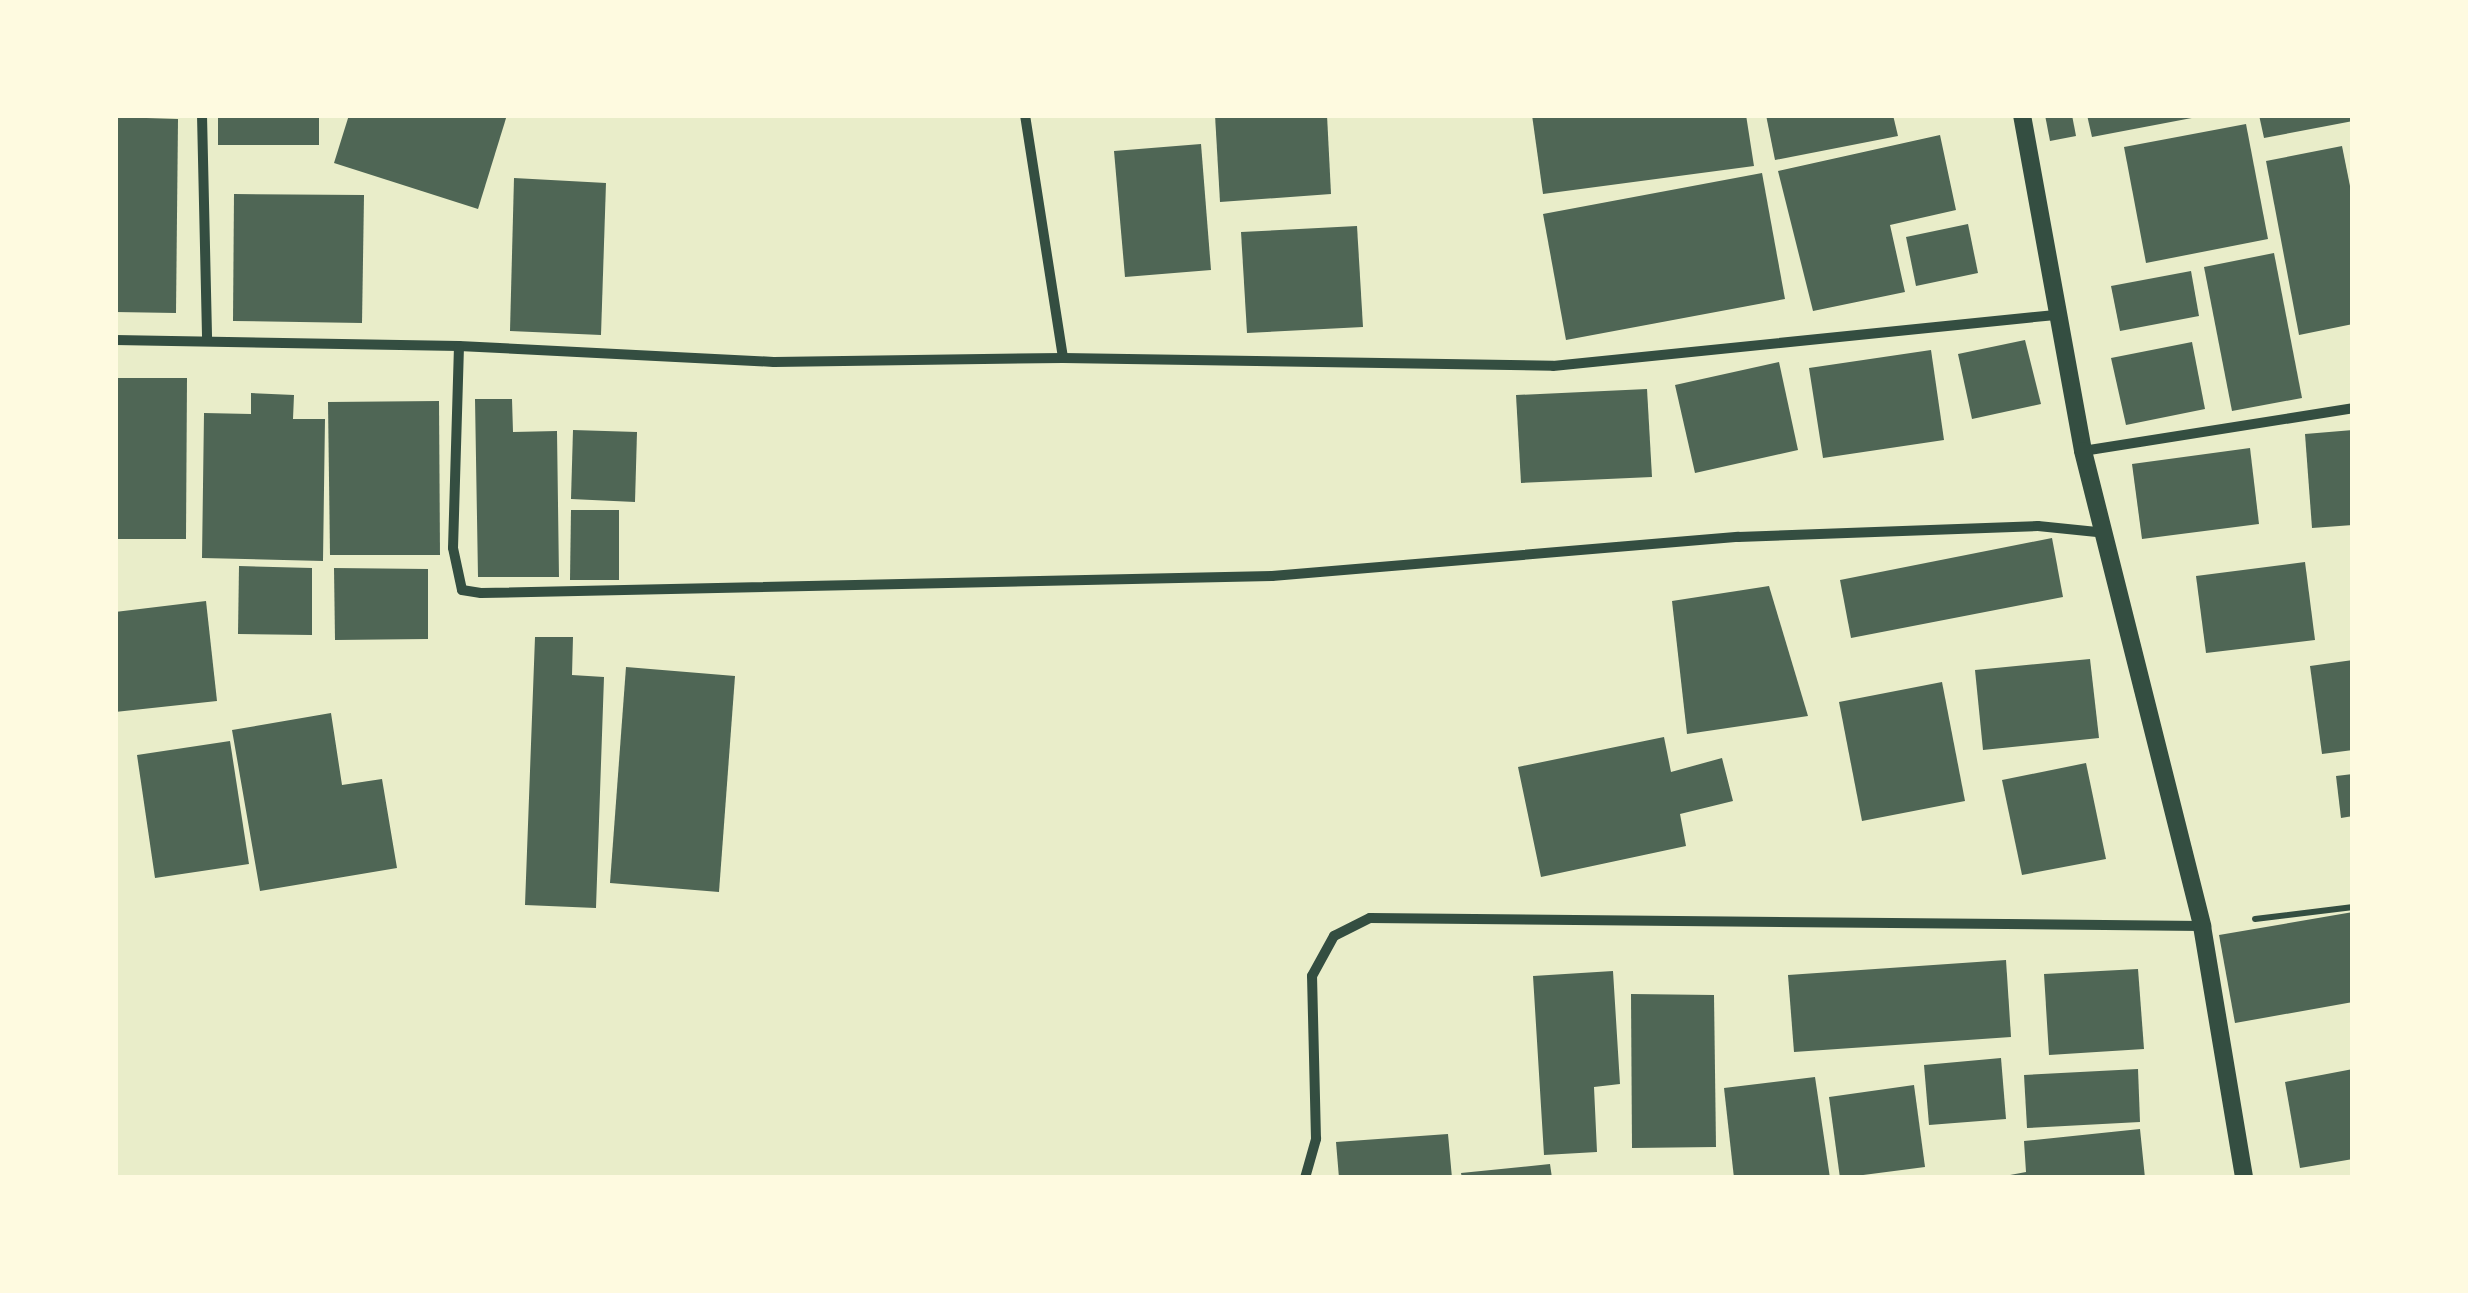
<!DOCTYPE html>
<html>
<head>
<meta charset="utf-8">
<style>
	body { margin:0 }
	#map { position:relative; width:2468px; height:1293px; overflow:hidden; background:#e9edc9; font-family:Manrope,sans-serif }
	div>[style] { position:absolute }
	.building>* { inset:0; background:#4f6655 }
	.path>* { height:6px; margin:-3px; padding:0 3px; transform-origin:3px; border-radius:3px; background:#344e41 }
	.minor>* { height:10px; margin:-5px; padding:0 5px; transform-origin:5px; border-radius:5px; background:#344e41 }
	.tertiary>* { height:18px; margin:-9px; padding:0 9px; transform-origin:9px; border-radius:9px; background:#344e41 }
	span { translate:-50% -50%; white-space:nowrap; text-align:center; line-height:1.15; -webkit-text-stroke:8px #fefae0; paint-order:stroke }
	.frame { position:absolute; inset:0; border:118px solid #fefae0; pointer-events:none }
</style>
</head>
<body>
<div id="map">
	<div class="building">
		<div style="clip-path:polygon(218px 115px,319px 115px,319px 145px,218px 145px)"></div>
		<div style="clip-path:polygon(349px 115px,507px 115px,478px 209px,334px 163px)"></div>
		<div style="clip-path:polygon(1215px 115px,1327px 115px,1331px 194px,1220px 202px)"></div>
		<div style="clip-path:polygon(1532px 115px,1746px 115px,1754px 166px,1543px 194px)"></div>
		<div style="clip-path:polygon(1766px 115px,1893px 115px,1898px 136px,1775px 160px)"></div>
		<div style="clip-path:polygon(2045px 115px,2072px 115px,2076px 136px,2050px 141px)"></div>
		<div style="clip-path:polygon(2087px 115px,2197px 115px,2197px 117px,2092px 137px)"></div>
		<div style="clip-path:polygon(2259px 115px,2353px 115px,2353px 121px,2264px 138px)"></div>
		<div style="clip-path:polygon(115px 117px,178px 119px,176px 313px,115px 312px)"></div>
		<div style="clip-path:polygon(2246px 124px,2268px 239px,2146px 263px,2124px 147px)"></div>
		<div style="clip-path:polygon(1940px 135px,1956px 210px,1890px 225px,1905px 292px,1813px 311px,1778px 171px)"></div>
		<div style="clip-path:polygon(1201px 144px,1211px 270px,1125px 277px,1114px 151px)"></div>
		<div style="clip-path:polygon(2342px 146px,2353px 201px,2353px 324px,2299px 335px,2266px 161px)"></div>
		<div style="clip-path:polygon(1762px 173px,1785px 299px,1566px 340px,1543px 214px)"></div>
		<div style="clip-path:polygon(514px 178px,606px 183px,601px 335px,510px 331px)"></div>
		<div style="clip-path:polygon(234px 194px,364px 195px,362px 323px,233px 321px)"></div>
		<div style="clip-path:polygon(1968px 224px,1978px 273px,1916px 286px,1906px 237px)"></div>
		<div style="clip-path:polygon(1357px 226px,1363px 327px,1247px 333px,1241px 232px)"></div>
		<div style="clip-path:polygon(2274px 253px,2302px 398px,2232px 411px,2204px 267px)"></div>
		<div style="clip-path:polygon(2191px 271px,2199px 316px,2120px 331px,2111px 286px)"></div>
		<div style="clip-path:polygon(2025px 340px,2041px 404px,1972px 419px,1958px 354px)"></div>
		<div style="clip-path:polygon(2192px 342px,2205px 409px,2126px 425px,2111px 358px)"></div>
		<div style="clip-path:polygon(1931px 350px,1944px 440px,1823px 458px,1809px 368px)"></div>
		<div style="clip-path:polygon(1779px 362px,1798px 450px,1695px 473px,1675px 385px)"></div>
		<div style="clip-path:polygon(115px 378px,187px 378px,186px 539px,115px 539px)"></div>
		<div style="clip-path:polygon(1647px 389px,1652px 477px,1521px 483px,1516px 395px)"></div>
		<div style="clip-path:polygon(251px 393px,294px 395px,293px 419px,325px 419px,323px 561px,202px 558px,204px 413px,251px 414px)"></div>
		<div style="clip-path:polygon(475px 399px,512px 399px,513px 432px,557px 431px,559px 577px,478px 577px)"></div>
		<div style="clip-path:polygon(439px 401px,440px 555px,330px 555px,328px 402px)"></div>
		<div style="clip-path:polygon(573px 430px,637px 432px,635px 502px,571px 499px)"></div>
		<div style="clip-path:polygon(2353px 430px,2353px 525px,2312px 528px,2305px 434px)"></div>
		<div style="clip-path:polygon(2250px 448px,2259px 524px,2142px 539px,2132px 464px)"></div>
		<div style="clip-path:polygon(571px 510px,619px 510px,619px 580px,570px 580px)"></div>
		<div style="clip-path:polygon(2052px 538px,2063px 597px,1851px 638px,1840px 580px)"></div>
		<div style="clip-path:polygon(2305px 562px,2315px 640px,2206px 653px,2196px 576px)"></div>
		<div style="clip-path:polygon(239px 566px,312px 568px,312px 635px,238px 634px)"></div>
		<div style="clip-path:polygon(334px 568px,428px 569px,428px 639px,335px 640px)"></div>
		<div style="clip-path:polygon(1769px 586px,1808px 716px,1687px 734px,1672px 601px)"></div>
		<div style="clip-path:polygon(206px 601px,217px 701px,115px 712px,115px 612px)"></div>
		<div style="clip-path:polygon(535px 637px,573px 637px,572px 675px,604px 677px,596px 908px,525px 905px)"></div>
		<div style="clip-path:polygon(2090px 659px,2099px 738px,1983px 750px,1975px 670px)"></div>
		<div style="clip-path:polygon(2353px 660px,2353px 750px,2322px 754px,2310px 666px)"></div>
		<div style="clip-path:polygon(626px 667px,735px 676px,719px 892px,610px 883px)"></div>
		<div style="clip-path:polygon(1942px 682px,1965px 801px,1862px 821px,1839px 702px)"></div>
		<div style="clip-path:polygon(331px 713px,342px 785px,382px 779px,397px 868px,260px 891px,232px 730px)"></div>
		<div style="clip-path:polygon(1664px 737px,1671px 772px,1722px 758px,1733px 801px,1680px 814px,1686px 846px,1541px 877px,1518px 767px)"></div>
		<div style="clip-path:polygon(230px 741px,249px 864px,155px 878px,137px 755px)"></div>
		<div style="clip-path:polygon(2086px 763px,2106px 859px,2022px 875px,2002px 780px)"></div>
		<div style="clip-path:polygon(2353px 774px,2353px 816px,2341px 818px,2336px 776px)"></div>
		<div style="clip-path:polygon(2353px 912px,2353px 1002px,2235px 1023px,2219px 935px)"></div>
		<div style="clip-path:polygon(2006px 960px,2011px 1037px,1794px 1052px,1788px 975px)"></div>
		<div style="clip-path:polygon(2138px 969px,2144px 1049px,2049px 1055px,2044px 974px)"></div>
		<div style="clip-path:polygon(1613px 971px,1620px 1084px,1594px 1087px,1597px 1152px,1544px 1155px,1533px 976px)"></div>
		<div style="clip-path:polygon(1631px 994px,1714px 995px,1716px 1147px,1632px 1148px)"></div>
		<div style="clip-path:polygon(2001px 1058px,2006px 1119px,1929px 1125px,1924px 1065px)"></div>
		<div style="clip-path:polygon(2138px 1069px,2140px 1122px,2027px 1128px,2024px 1075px)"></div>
		<div style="clip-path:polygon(2353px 1069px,2353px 1159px,2300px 1168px,2285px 1082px)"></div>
		<div style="clip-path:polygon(1815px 1077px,1830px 1178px,1734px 1178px,1724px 1088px)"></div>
		<div style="clip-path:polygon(1914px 1085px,1925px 1167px,1840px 1178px,1829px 1097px)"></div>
		<div style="clip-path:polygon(2140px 1129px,2145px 1178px,1994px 1178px,2026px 1172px,2024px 1141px)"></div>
		<div style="clip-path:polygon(1448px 1134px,1452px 1178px,1339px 1178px,1336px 1142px)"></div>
		<div style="clip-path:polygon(1550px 1164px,1552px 1178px,1462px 1178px,1461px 1173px)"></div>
	</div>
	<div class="path">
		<div style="left:2255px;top:919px;width:99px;rotate:-7deg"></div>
	</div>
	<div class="minor">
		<div style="left:202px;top:115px;width:224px;rotate:88.7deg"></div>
		<div style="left:1025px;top:115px;width:246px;rotate:81.1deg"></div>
		<div style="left:115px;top:340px;width:344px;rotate:1deg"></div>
		<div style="left:459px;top:346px;width:315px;rotate:2.9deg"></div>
		<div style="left:774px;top:362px;width:289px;rotate:-0.8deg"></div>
		<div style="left:1063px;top:358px;width:490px;rotate:0.9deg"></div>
		<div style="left:1553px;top:366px;width:505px;rotate:-5.8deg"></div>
		<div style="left:459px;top:346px;width:202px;rotate:91.7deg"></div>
		<div style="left:453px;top:548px;width:43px;rotate:77.9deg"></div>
		<div style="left:462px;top:590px;width:19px;rotate:9deg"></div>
		<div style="left:481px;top:593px;width:791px;rotate:-1.23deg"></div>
		<div style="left:1272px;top:576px;width:468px;rotate:-4.8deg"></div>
		<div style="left:1738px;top:537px;width:300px;rotate:-2.1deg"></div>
		<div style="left:2038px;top:526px;width:69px;rotate:5.8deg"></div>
		<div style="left:2083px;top:451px;width:273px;rotate:-9deg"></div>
		<div style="left:1305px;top:1178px;width:41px;rotate:-74.2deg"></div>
		<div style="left:1316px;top:1139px;width:163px;rotate:-91.4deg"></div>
		<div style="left:1312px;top:976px;width:46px;rotate:-61.2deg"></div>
		<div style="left:1334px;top:936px;width:40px;rotate:-26.6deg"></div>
		<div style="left:1370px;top:918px;width:832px;rotate:0.55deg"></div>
	</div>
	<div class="tertiary">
		<div style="left:2022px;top:115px;width:341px;rotate:79.7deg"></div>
		<div style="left:2083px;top:451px;width:490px;rotate:75.9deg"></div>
		<div style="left:2202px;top:926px;width:255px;rotate:80.5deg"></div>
	</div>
	<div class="frame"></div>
</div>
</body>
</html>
